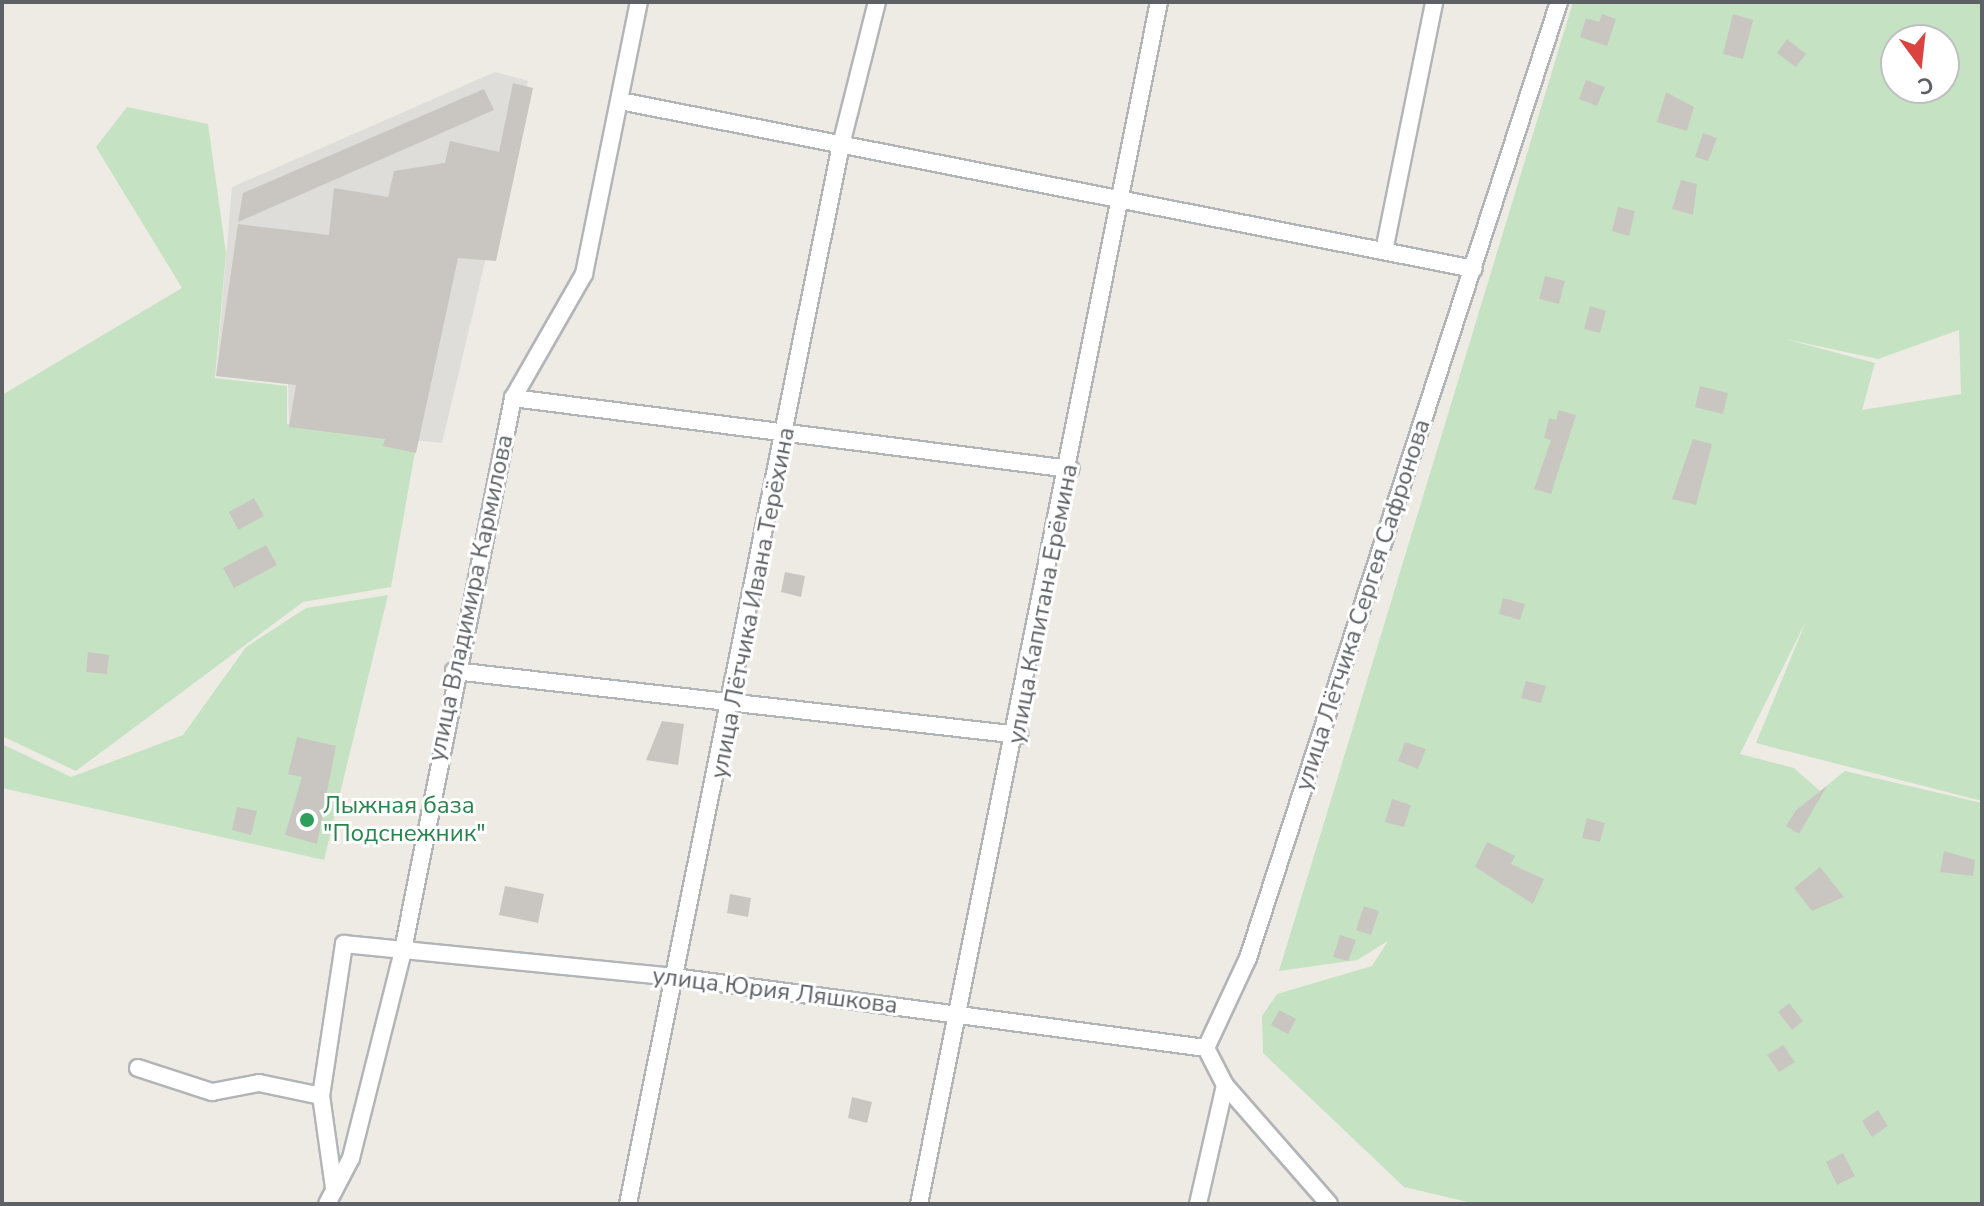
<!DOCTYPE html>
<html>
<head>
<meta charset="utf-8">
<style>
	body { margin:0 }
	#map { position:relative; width:1984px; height:1206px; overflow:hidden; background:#eeebe5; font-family:"Nunito Sans",sans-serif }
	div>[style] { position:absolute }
	.industrial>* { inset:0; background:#dfddd9 }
	.green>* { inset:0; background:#c5e3c3 }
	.building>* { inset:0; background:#c9c6c2 }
	.roads { filter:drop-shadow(2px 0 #b2b5b8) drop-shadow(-2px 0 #b2b5b8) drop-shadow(0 2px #b2b5b8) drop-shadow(0 -2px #b2b5b8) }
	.street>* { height:16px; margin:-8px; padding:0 8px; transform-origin:8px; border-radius:8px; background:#fff }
	.dots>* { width:22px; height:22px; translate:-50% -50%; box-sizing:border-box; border:4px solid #fff; border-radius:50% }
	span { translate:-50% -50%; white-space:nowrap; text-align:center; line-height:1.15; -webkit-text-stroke:6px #fff; paint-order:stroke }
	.street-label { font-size:24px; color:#5d6064 }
	.leisure-label { font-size:24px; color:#27864d }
	.left { translate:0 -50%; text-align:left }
	.frame { position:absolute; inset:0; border:4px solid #5d6064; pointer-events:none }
	.north { position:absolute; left:1880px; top:24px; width:80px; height:80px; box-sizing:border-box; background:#fff; border:2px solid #bebfc1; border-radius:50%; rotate:165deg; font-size:22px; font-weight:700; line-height:32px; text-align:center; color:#5d6064 }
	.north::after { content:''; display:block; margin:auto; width:28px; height:36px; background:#da433f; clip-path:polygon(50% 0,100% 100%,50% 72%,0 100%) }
</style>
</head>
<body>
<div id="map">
	<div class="industrial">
		<div style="clip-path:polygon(495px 72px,528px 81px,442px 443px,289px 427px,288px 384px,216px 376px,232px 187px)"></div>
	</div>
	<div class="green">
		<div style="clip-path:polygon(evenodd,1573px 2px,1982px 2px,1982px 801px,1756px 743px,1806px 621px,1740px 754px,1794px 768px,1820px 791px,1845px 771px,1982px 803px,1982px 1204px,1476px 1204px,1404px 1187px,1263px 1053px,1262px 1016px,1277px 994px,1372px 966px,1388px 941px,1357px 960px,1279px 971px,1573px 2px,1896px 40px,1944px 40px,1944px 88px,1896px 88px,1896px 40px,1573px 2px,1959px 330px,1961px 394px,1862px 410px,1875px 363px,1785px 339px,1878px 359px,1959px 330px)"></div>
		<div style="clip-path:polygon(127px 107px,208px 124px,226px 253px,215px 378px,287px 386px,287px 424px,417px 441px,391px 587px,303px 602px,76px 771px,2px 736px,2px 395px,182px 288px,96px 147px)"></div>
		<div style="clip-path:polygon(388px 595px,324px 860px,2px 788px,2px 744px,71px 777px,183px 735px,246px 647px,306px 608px)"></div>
	</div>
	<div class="building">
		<div style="clip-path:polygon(1602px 14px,1616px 19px,1607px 46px,1580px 37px,1586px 18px,1599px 22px)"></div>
		<div style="clip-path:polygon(1733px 14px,1753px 20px,1743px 59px,1723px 54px)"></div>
		<div style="clip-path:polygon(1787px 39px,1806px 54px,1796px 67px,1777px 53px)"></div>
		<div style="clip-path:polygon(1586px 80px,1605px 87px,1597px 106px,1579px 99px)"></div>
		<div style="clip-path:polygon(513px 83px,533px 88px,496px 261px,458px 258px,416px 453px,383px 446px,385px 439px,289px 427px,296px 385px,216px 376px,238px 224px,329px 235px,334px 188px,388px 197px,394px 171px,445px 163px,450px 141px,499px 152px)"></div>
		<div style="clip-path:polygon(484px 89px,494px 110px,238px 222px,243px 193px)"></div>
		<div style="clip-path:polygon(1666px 92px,1694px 107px,1687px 131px,1657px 122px)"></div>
		<div style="clip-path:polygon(1703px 133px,1717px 138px,1708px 161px,1695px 157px)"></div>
		<div style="clip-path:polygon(1681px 180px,1697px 184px,1693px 215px,1672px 209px)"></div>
		<div style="clip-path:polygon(1618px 207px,1635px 211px,1629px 236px,1612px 231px)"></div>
		<div style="clip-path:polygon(1545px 276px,1565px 281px,1559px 304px,1539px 299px)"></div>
		<div style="clip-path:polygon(1590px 306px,1606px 311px,1600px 333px,1584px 329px)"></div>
		<div style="clip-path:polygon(1700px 386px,1728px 393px,1723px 414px,1695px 407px)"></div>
		<div style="clip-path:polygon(1559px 410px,1576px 415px,1551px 494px,1534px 489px,1551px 440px,1544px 438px,1549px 418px,1556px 420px)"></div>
		<div style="clip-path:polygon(1693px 439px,1712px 444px,1696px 505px,1672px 499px)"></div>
		<div style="clip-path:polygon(254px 498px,264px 516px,238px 530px,229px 512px)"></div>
		<div style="clip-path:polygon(266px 545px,277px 565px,234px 588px,223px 568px)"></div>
		<div style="clip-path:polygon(785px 572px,805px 576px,801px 597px,781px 592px)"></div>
		<div style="clip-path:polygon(1503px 598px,1525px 604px,1520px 620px,1499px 614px)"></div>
		<div style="clip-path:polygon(88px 652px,109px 655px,107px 674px,86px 672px)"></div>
		<div style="clip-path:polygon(1526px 681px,1546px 686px,1541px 703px,1521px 698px)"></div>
		<div style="clip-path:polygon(662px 721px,684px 724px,678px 765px,646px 760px)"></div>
		<div style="clip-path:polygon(297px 737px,336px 746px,317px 844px,285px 835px,302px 777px,288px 774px)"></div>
		<div style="clip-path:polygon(1405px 742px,1426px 749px,1418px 769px,1398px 761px)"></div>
		<div style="clip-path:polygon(1827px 786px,1799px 834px,1786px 826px,1796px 810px)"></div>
		<div style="clip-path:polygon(1392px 799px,1411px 805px,1404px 827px,1385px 822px)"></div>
		<div style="clip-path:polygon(237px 807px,257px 811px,251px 835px,232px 830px)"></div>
		<div style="clip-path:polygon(1587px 818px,1605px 823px,1600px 842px,1582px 838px)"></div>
		<div style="clip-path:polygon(1487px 842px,1515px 856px,1511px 864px,1544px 879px,1533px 904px,1475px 867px)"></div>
		<div style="clip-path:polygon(1944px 851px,1975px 860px,1973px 876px,1940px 872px)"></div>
		<div style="clip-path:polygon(1820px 867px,1844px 897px,1812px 911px,1794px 888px)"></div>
		<div style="clip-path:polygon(505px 886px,544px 894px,538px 923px,499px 915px)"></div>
		<div style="clip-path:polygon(730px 894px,751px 898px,748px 917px,727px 913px)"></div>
		<div style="clip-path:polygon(1364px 906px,1379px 911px,1371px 935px,1356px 930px)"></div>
		<div style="clip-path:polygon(1340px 935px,1356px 940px,1348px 961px,1333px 957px)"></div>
		<div style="clip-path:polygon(1789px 1003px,1803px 1021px,1792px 1030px,1778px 1012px)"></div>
		<div style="clip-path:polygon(1279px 1010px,1296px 1019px,1288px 1034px,1271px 1025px)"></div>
		<div style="clip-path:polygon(1783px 1045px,1795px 1062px,1779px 1072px,1767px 1055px)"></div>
		<div style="clip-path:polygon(852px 1097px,872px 1102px,867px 1123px,848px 1118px)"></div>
		<div style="clip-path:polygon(1878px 1110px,1888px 1126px,1872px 1137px,1862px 1121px)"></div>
		<div style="clip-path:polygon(1843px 1153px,1855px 1176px,1837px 1185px,1826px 1162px)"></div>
	</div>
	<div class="roads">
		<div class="street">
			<div style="left:620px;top:101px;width:870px;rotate:11.13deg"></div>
			<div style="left:1384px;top:251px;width:254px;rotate:-78.6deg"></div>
			<div style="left:513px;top:398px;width:562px;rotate:7.26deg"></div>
			<div style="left:454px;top:671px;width:569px;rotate:6.46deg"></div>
			<div style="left:138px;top:1068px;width:78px;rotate:18deg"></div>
			<div style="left:212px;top:1092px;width:48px;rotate:-10.8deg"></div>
			<div style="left:259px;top:1083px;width:63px;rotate:11.8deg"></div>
			<div style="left:1225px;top:1085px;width:158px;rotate:48.8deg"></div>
			<div style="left:334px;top:1188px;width:93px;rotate:-98deg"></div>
			<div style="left:321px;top:1096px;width:154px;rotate:-81.4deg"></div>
			<div style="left:344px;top:944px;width:332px;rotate:5.7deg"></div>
			<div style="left:674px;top:977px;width:537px;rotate:7.6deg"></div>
			<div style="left:327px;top:1204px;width:52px;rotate:-62.4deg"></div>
			<div style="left:351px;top:1158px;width:209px;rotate:-75.9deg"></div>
			<div style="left:402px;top:955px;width:568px;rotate:-78.73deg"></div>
			<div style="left:513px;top:398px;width:143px;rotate:-60.2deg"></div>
			<div style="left:584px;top:274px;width:278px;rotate:-78.6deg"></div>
			<div style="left:628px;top:1204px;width:1080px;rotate:-78.63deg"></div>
			<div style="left:841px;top:145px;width:147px;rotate:-75.9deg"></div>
			<div style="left:919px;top:1204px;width:1226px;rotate:-78.71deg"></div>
			<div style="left:1198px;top:1204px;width:122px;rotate:-77.2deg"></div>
			<div style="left:1225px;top:1085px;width:42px;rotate:-117.2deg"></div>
			<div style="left:1206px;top:1048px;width:99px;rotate:-65deg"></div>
			<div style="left:1248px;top:958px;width:1005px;rotate:-71.98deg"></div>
		</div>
	</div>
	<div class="dots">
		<div style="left:307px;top:820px;background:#2e9e5b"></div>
	</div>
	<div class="street-label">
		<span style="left:471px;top:598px;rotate:-78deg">улица Владимира Кармилова</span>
		<span style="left:753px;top:603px;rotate:-79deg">улица Лётчика Ивана Терёхина</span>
		<span style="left:1043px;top:604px;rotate:-79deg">улица Капитана Ерёмина</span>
		<span style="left:1363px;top:605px;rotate:-72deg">улица Лётчика Сергея Сафронова</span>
		<span style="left:775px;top:991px;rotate:7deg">улица Юрия Ляшкова</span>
	</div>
	<div class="leisure-label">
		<span class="left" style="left:323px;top:820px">Лыжная база<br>"Подснежник"</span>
	</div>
	<div class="frame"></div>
	<div class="north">С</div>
</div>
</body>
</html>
